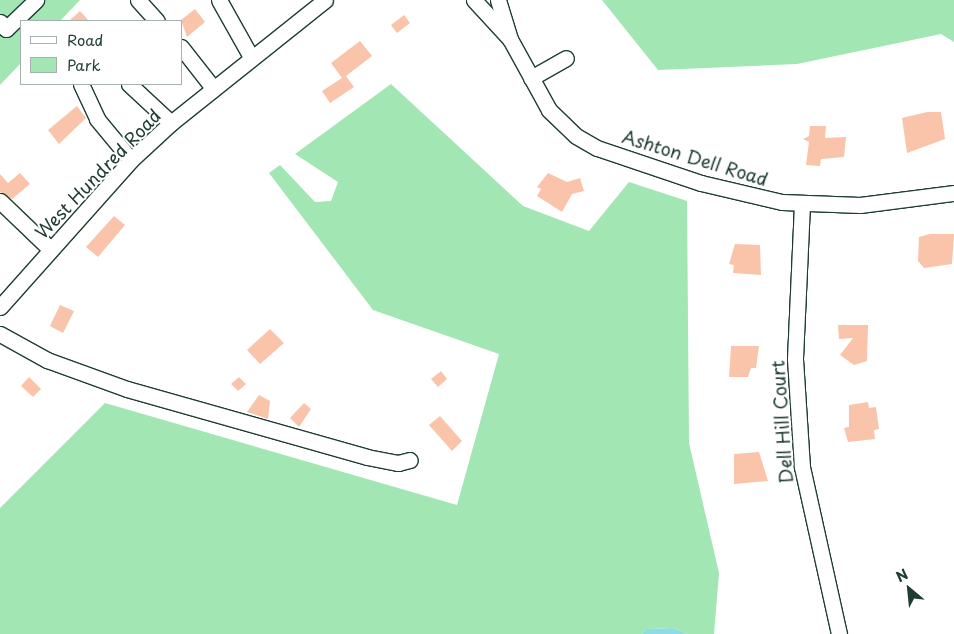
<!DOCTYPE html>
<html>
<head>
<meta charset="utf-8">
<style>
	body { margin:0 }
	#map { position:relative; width:954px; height:634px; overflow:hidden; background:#fff; font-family:"Playpen Sans",sans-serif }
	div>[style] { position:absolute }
	.green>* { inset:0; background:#a1e6b3 }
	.water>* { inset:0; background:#8ddee4 }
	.building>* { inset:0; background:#f9c4aa }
	.roads { filter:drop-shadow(1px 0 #1f3d34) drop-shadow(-1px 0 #1f3d34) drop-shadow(0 1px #1f3d34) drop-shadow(0 -1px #1f3d34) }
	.minor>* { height:15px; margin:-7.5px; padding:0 7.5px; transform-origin:7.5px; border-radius:7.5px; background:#fff }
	span { translate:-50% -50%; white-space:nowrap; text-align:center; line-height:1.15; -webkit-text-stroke:4px #fff; paint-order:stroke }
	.street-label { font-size:18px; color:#1f3d34 }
	.legend { position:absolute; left:20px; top:20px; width:162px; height:65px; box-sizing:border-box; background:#fff; border:1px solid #a5b1ae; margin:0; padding:6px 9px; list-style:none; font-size:15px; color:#1f3d34 }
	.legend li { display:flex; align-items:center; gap:10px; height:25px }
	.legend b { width:25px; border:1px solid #a5b1ae }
	.north { position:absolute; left:884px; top:564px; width:50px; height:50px; -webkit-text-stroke:4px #fff; paint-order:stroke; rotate:332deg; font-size:14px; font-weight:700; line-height:20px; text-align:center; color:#1f3d34 }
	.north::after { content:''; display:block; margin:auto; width:18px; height:22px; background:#1f3d34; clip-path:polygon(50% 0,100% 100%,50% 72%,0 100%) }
</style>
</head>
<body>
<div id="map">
	<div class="green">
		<div style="clip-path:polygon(0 0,80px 0,60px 21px,21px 21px,21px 63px,0 85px)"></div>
		<div style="clip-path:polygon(602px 0,954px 0,954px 42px,941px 34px,797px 64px,658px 70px)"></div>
		<div style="clip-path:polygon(391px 84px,523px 206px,589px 231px,629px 182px,687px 201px,689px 443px,719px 573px,714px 634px,688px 634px,673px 628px,645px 629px,642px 634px,0 634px,0 508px,105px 403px,457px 505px,499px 354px,373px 310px,269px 173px,280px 165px,315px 202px,331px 201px,338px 182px,295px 154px)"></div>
	</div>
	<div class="water">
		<div style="clip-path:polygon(673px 628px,688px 634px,642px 634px,645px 629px)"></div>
	</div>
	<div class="building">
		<div style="clip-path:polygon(195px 9px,205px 22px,187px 37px,181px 20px)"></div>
		<div style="clip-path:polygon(80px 11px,89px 21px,69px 21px)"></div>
		<div style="clip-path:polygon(404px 15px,410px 23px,397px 33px,391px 25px)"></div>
		<div style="clip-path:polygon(360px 41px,372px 56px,346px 76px,354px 87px,330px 103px,322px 91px,342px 78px,331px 63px)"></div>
		<div style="clip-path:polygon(77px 106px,86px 118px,59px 144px,48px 130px)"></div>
		<div style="clip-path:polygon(927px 112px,941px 112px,945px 139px,907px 153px,902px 118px)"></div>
		<div style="clip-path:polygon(810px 126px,826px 126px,825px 138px,846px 137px,844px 157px,821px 159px,820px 166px,806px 165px,809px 142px,803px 139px,809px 136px)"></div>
		<div style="clip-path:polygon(20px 173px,30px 184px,12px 199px,0 192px,0 174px,8px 183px)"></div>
		<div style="clip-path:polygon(548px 173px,567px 182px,580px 178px,584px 191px,572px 194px,562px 212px,537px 196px,541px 189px,537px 187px)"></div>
		<div style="clip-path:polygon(114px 216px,125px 225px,98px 257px,86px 247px)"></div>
		<div style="clip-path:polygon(930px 234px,954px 234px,952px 264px,924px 268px,918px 261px,919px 237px)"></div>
		<div style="clip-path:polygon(735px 244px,760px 245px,761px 275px,733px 273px,734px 265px,729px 264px)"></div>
		<div style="clip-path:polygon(60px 305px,74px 311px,63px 333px,50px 326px)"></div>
		<div style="clip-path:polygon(838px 325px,868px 325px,867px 361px,854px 365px,840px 355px,853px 338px,839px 339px)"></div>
		<div style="clip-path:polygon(270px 329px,284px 343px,260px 364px,247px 350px)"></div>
		<div style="clip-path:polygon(731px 346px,759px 346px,756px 368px,751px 368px,748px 377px,729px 377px)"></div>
		<div style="clip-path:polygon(441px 371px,447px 379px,438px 387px,431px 379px)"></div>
		<div style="clip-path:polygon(29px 377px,41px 389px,33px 397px,21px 386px)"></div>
		<div style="clip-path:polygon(239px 377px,246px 384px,238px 391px,231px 384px)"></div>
		<div style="clip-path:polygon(259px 395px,270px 401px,268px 419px,247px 412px)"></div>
		<div style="clip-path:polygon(868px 402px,869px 408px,876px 407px,879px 429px,874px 430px,875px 439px,848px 442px,844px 428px,849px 427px,849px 405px)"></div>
		<div style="clip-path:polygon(304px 403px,311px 409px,299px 427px,290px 418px)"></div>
		<div style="clip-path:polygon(440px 416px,462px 441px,452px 451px,429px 425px)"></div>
		<div style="clip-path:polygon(759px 452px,768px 481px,734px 484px,734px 454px)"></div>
	</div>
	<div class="roads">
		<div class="minor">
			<div style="left:138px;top:0;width:28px;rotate:48deg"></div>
			<div style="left:219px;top:0;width:65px;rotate:60.7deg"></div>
			<div style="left:474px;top:0;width:52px;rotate:47.4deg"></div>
			<div style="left:498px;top:0;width:41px;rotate:72.9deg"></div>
			<div style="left:510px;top:39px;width:81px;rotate:61.2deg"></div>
			<div style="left:549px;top:110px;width:37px;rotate:44deg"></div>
			<div style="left:576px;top:136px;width:24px;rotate:30deg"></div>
			<div style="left:597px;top:148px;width:110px;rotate:18.6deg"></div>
			<div style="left:701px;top:183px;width:83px;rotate:13.2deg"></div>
			<div style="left:782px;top:202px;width:78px;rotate:2.2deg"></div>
			<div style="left:860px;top:205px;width:95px;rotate:-7.3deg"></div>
			<div style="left:0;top:22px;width:9px;rotate:49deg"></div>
			<div style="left:6px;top:29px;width:42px;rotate:-44deg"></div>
			<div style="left:181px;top:47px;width:52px;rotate:52deg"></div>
			<div style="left:531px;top:78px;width:40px;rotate:-29.7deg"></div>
			<div style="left:81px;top:84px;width:38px;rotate:65deg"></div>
			<div style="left:97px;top:119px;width:53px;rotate:50.3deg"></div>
			<div style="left:129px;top:84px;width:57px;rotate:42.9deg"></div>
			<div style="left:0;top:201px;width:69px;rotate:43.8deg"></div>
			<div style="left:802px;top:204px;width:155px;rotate:92.6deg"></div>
			<div style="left:795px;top:359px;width:108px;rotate:86.3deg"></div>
			<div style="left:802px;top:467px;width:171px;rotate:77.5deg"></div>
			<div style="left:0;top:307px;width:197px;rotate:-48.3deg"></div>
			<div style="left:131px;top:160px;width:54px;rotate:-42.8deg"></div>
			<div style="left:171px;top:123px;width:197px;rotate:-38.6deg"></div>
			<div style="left:0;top:334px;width:54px;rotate:29deg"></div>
			<div style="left:47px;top:360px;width:85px;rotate:19.9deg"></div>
			<div style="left:127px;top:389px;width:249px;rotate:15.8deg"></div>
			<div style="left:367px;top:457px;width:32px;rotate:11deg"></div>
			<div style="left:398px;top:463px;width:12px;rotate:-14deg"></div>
		</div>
	</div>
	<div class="street-label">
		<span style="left:695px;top:158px;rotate:17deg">Ashton Dell Road</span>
		<span style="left:98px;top:174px;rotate:-46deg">West Hundred Road</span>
		<span style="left:782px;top:422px;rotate:-94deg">Dell Hill Court</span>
	</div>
	<ul class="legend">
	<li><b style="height:6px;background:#fff"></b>Road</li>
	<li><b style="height:14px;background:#a1e6b3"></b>Park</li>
	</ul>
	<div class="north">N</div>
</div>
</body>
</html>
